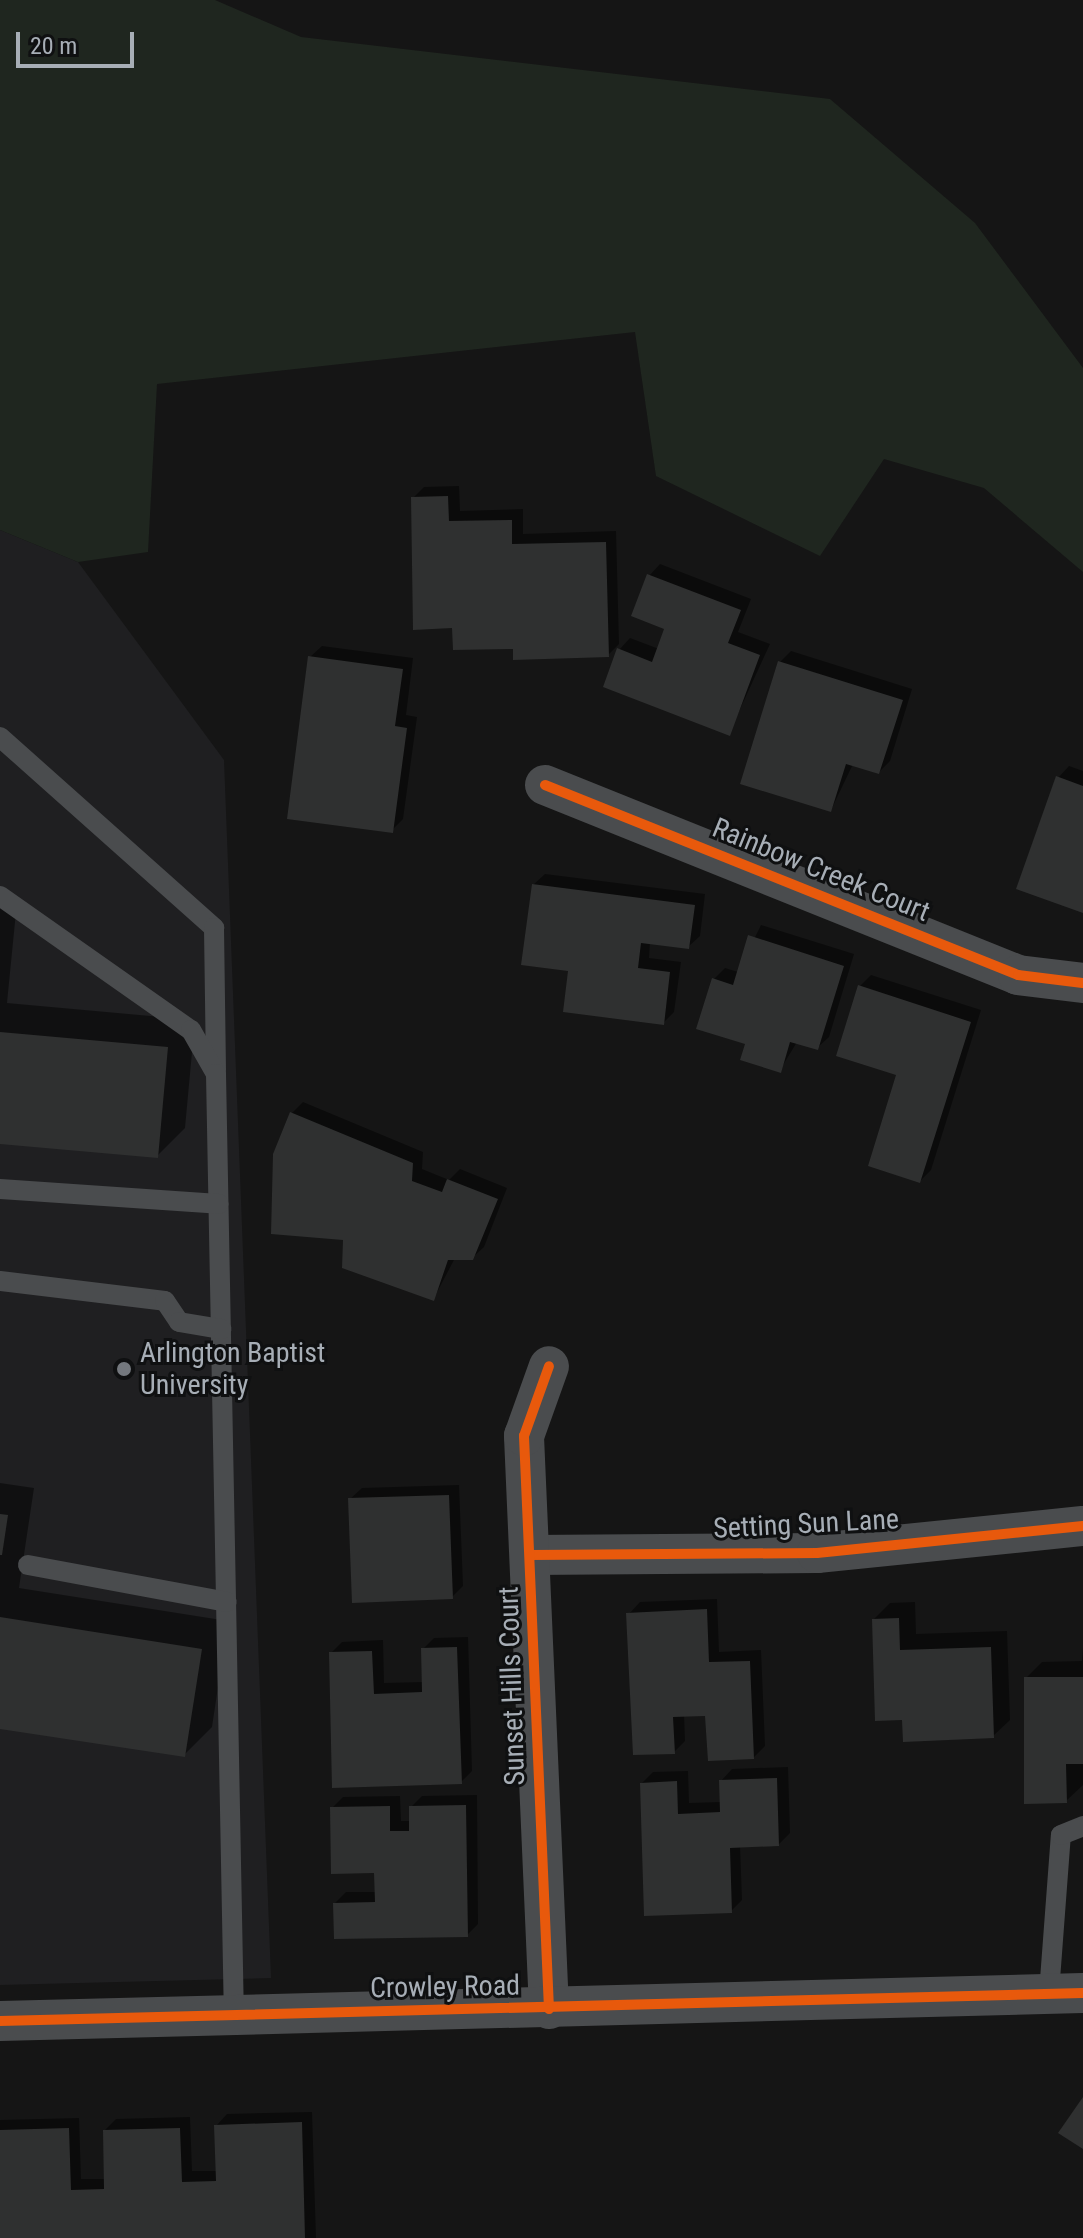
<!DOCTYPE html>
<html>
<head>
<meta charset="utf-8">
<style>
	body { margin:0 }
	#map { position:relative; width:1083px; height:2238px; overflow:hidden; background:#151515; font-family:"Roboto Condensed",sans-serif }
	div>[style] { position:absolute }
	.built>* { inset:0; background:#1f1f21 }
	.green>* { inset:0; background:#1f261f }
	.shadow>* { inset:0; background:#0007 }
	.building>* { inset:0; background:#2f3030 }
	.service>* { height:20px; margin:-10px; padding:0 10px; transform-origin:10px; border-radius:10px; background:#4a4c4e }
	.minor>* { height:40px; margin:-20px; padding:0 20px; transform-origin:20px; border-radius:20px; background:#4a4c4e }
	.cycleway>* { height:10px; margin:-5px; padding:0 5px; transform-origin:5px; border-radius:5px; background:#e8590c }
	.dots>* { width:22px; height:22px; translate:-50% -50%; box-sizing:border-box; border:4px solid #0f1011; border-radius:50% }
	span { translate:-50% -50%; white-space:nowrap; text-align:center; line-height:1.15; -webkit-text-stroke:6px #0f1011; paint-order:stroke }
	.street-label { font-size:28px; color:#a7aeb6 }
	.poi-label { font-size:28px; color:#a7aeb6 }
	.left { translate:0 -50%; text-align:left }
	.scale { position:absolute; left:16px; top:32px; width:118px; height:36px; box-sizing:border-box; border:4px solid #a7aeb6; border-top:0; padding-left:10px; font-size:24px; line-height:28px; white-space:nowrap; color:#a7aeb6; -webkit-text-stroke:6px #0f1011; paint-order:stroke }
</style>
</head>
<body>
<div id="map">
	<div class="built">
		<div style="clip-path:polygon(0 530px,78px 562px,224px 760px,271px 1978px,0 1985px)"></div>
	</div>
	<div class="green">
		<div style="clip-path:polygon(0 0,215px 0,301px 37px,830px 99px,975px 223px,1083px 368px,1083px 572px,984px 488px,884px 459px,820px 556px,656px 476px,635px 332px,157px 384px,148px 552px,78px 562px,0 530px)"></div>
	</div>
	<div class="shadow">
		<div style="clip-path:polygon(459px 486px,460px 511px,523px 509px,523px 534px,616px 531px,619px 644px,608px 655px,515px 647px,454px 626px,413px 498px,424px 487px)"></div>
		<div style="clip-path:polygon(660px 564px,751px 599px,738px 632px,770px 644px,729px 733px,619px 650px,630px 638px,659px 649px,667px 628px,649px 576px)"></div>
		<div style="clip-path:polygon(322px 646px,413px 658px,406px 715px,417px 717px,403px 819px,392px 830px,310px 657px)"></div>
		<div style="clip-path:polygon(791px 651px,912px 689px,890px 761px,879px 772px,853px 764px,831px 810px,780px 662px)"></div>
		<div style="clip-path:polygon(1069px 766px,1083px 771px,1083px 911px,1058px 778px)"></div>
		<div style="clip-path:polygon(545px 874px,705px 894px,700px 936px,688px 947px,650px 942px,649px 958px,681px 962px,674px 1012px,663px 1023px,571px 969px,533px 885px)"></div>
		<div style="clip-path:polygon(0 900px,17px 902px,7px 1003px,195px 1020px,185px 1128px,157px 1156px,0 1142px)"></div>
		<div style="clip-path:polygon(761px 925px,854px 954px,829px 1037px,817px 1048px,797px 1042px,780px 1070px,748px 1042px,714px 979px,725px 968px,738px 972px)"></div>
		<div style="clip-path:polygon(871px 975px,981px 1010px,931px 1170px,920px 1181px,899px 1074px,860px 986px)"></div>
		<div style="clip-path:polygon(303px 1102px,423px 1152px,422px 1169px,449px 1180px,460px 1169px,507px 1188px,484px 1247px,472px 1258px,455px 1258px,434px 1298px,345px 1238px,292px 1113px)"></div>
		<div style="clip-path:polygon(0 1483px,34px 1488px,19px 1588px,228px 1621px,212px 1727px,184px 1755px,0 1727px)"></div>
		<div style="clip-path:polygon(459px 1485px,463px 1586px,452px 1597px,350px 1499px,362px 1488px)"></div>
		<div style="clip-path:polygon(717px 1599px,719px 1652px,761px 1650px,765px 1746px,754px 1757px,707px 1713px,684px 1714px,685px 1741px,674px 1752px,629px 1614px,640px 1602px)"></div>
		<div style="clip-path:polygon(915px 1602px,916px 1634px,1007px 1631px,1010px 1720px,993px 1736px,904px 1718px,874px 1619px,890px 1603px)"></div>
		<div style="clip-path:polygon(468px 1637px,472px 1771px,461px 1782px,331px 1653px,342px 1642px,383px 1640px,384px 1683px,424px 1682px,423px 1649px,434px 1638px)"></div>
		<div style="clip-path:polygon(1083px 1648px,1083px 1785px,1066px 1801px,1026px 1678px,1042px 1662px,1082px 1661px)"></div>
		<div style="clip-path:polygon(788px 1767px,790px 1833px,779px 1844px,740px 1845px,742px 1900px,731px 1911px,642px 1783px,653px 1772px,688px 1771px,689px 1803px,721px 1802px,721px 1781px,732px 1769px)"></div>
		<div style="clip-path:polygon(477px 1795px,478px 1924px,467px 1935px,335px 1903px,346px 1892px,377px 1892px,376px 1871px,332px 1808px,343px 1797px,400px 1796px,401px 1821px,411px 1821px,411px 1807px,422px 1796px)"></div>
		<div style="clip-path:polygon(312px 2112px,316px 2238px,0 2238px,0 2120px,79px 2118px,81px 2179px,106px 2179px,105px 2130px,116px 2119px,190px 2117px,192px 2171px,217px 2171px,216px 2126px,227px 2114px)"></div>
	</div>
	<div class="building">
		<div style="clip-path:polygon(448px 496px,449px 521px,512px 520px,512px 544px,606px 542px,609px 657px,513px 660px,513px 649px,453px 650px,452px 628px,413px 630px,411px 497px)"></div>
		<div style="clip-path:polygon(647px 574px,741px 610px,728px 643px,760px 655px,730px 736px,603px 687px,617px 648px,652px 662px,664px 629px,631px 616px)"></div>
		<div style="clip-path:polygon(308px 656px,403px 669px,395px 726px,407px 728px,393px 833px,287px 819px)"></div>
		<div style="clip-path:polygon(778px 661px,903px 700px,879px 774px,846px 764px,831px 812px,740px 784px)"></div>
		<div style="clip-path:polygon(1056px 776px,1083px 786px,1083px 913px,1016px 889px)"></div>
		<div style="clip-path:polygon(532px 884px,695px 905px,689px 949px,641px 943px,638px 968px,670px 972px,664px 1025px,563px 1012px,568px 971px,521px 965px)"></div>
		<div style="clip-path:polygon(748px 935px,844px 966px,818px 1050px,790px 1042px,781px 1073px,740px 1060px,745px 1044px,696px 1029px,712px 978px,733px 985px)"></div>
		<div style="clip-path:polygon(858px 985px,971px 1022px,920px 1183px,868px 1166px,896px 1075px,836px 1056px)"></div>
		<div style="clip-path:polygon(0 1032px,168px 1047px,158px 1158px,0 1144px)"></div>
		<div style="clip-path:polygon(290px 1112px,413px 1163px,412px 1181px,442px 1192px,447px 1179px,498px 1199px,473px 1260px,448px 1260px,434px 1301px,342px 1268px,343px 1240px,271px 1234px,273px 1154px)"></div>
		<div style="clip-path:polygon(449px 1495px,453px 1599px,352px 1603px,348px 1498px)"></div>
		<div style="clip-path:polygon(0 1514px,8px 1515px,2px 1555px,0 1555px)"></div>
		<div style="clip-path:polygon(707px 1609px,709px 1662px,750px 1661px,754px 1759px,708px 1761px,705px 1716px,673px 1717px,675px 1754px,633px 1755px,626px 1613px)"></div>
		<div style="clip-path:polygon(0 1617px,202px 1649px,185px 1757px,0 1729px)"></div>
		<div style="clip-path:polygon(899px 1618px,900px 1650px,991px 1647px,994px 1738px,903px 1742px,902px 1720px,875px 1721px,872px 1619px)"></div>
		<div style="clip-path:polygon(457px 1647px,462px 1784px,332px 1788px,329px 1652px,372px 1651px,374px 1694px,422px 1692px,421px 1648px)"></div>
		<div style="clip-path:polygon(1024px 1677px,1083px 1677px,1083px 1764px,1066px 1764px,1067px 1803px,1024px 1804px)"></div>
		<div style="clip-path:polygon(777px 1778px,779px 1846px,730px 1848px,732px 1913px,644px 1916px,640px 1783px,677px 1781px,678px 1814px,720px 1812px,719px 1780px)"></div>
		<div style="clip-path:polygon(466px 1805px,468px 1937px,334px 1939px,333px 1903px,375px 1902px,374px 1873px,331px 1874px,330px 1807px,390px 1806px,390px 1831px,409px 1831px,409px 1806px)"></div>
		<div style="clip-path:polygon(1083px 2097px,1083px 2149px,1058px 2133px)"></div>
		<div style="clip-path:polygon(302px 2122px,305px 2238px,0 2238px,0 2130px,69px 2128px,71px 2190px,104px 2189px,103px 2130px,180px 2128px,182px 2182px,216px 2181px,214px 2125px)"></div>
	</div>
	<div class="service">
		<div style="left:0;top:737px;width:287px;rotate:41.7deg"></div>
		<div style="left:214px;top:928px;width:142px;rotate:89.2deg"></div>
		<div style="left:0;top:896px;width:233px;rotate:35.1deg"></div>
		<div style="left:191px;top:1030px;width:51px;rotate:60.4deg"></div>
		<div style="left:216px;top:1074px;width:942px;rotate:88.91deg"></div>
		<div style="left:0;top:1189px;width:219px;rotate:3.9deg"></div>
		<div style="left:0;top:1281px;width:166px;rotate:6.9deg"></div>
		<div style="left:165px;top:1301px;width:25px;rotate:56deg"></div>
		<div style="left:179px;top:1322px;width:43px;rotate:9.5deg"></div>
		<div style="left:28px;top:1565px;width:202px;rotate:10.5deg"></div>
		<div style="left:1049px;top:1993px;width:158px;rotate:-85.7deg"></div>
		<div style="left:1061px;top:1835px;width:24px;rotate:-22deg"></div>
	</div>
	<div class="minor">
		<div style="left:545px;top:785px;width:510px;rotate:21.88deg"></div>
		<div style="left:1018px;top:975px;width:65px;rotate:7deg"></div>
		<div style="left:530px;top:1555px;width:287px;rotate:-0.4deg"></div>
		<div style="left:817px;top:1553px;width:267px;rotate:-5.8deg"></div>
		<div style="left:549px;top:2009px;width:574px;rotate:-92.5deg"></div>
		<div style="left:524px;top:1436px;width:74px;rotate:-70.3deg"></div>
		<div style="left:0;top:2021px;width:1083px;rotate:-1.48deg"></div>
	</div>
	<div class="cycleway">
		<div style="left:545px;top:785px;width:510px;rotate:21.88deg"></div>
		<div style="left:1018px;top:975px;width:65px;rotate:7deg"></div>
		<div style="left:530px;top:1555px;width:287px;rotate:-0.4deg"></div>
		<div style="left:817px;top:1553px;width:267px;rotate:-5.8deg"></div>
		<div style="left:549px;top:2009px;width:574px;rotate:-92.5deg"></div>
		<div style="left:524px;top:1436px;width:74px;rotate:-70.3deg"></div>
		<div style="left:0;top:2021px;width:1083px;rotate:-1.48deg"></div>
	</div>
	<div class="dots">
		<div style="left:124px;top:1369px;background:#74787e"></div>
	</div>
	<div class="street-label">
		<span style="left:821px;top:870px;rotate:22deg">Rainbow Creek Court</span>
		<span style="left:806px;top:1524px;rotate:-3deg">Setting Sun Lane</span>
		<span style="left:512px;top:1686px;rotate:-92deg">Sunset Hills Court</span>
		<span style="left:445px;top:1987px;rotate:-1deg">Crowley Road</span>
	</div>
	<div class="poi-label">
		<span class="left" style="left:140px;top:1369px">Arlington Baptist<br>University</span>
	</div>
	<div class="scale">20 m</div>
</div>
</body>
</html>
